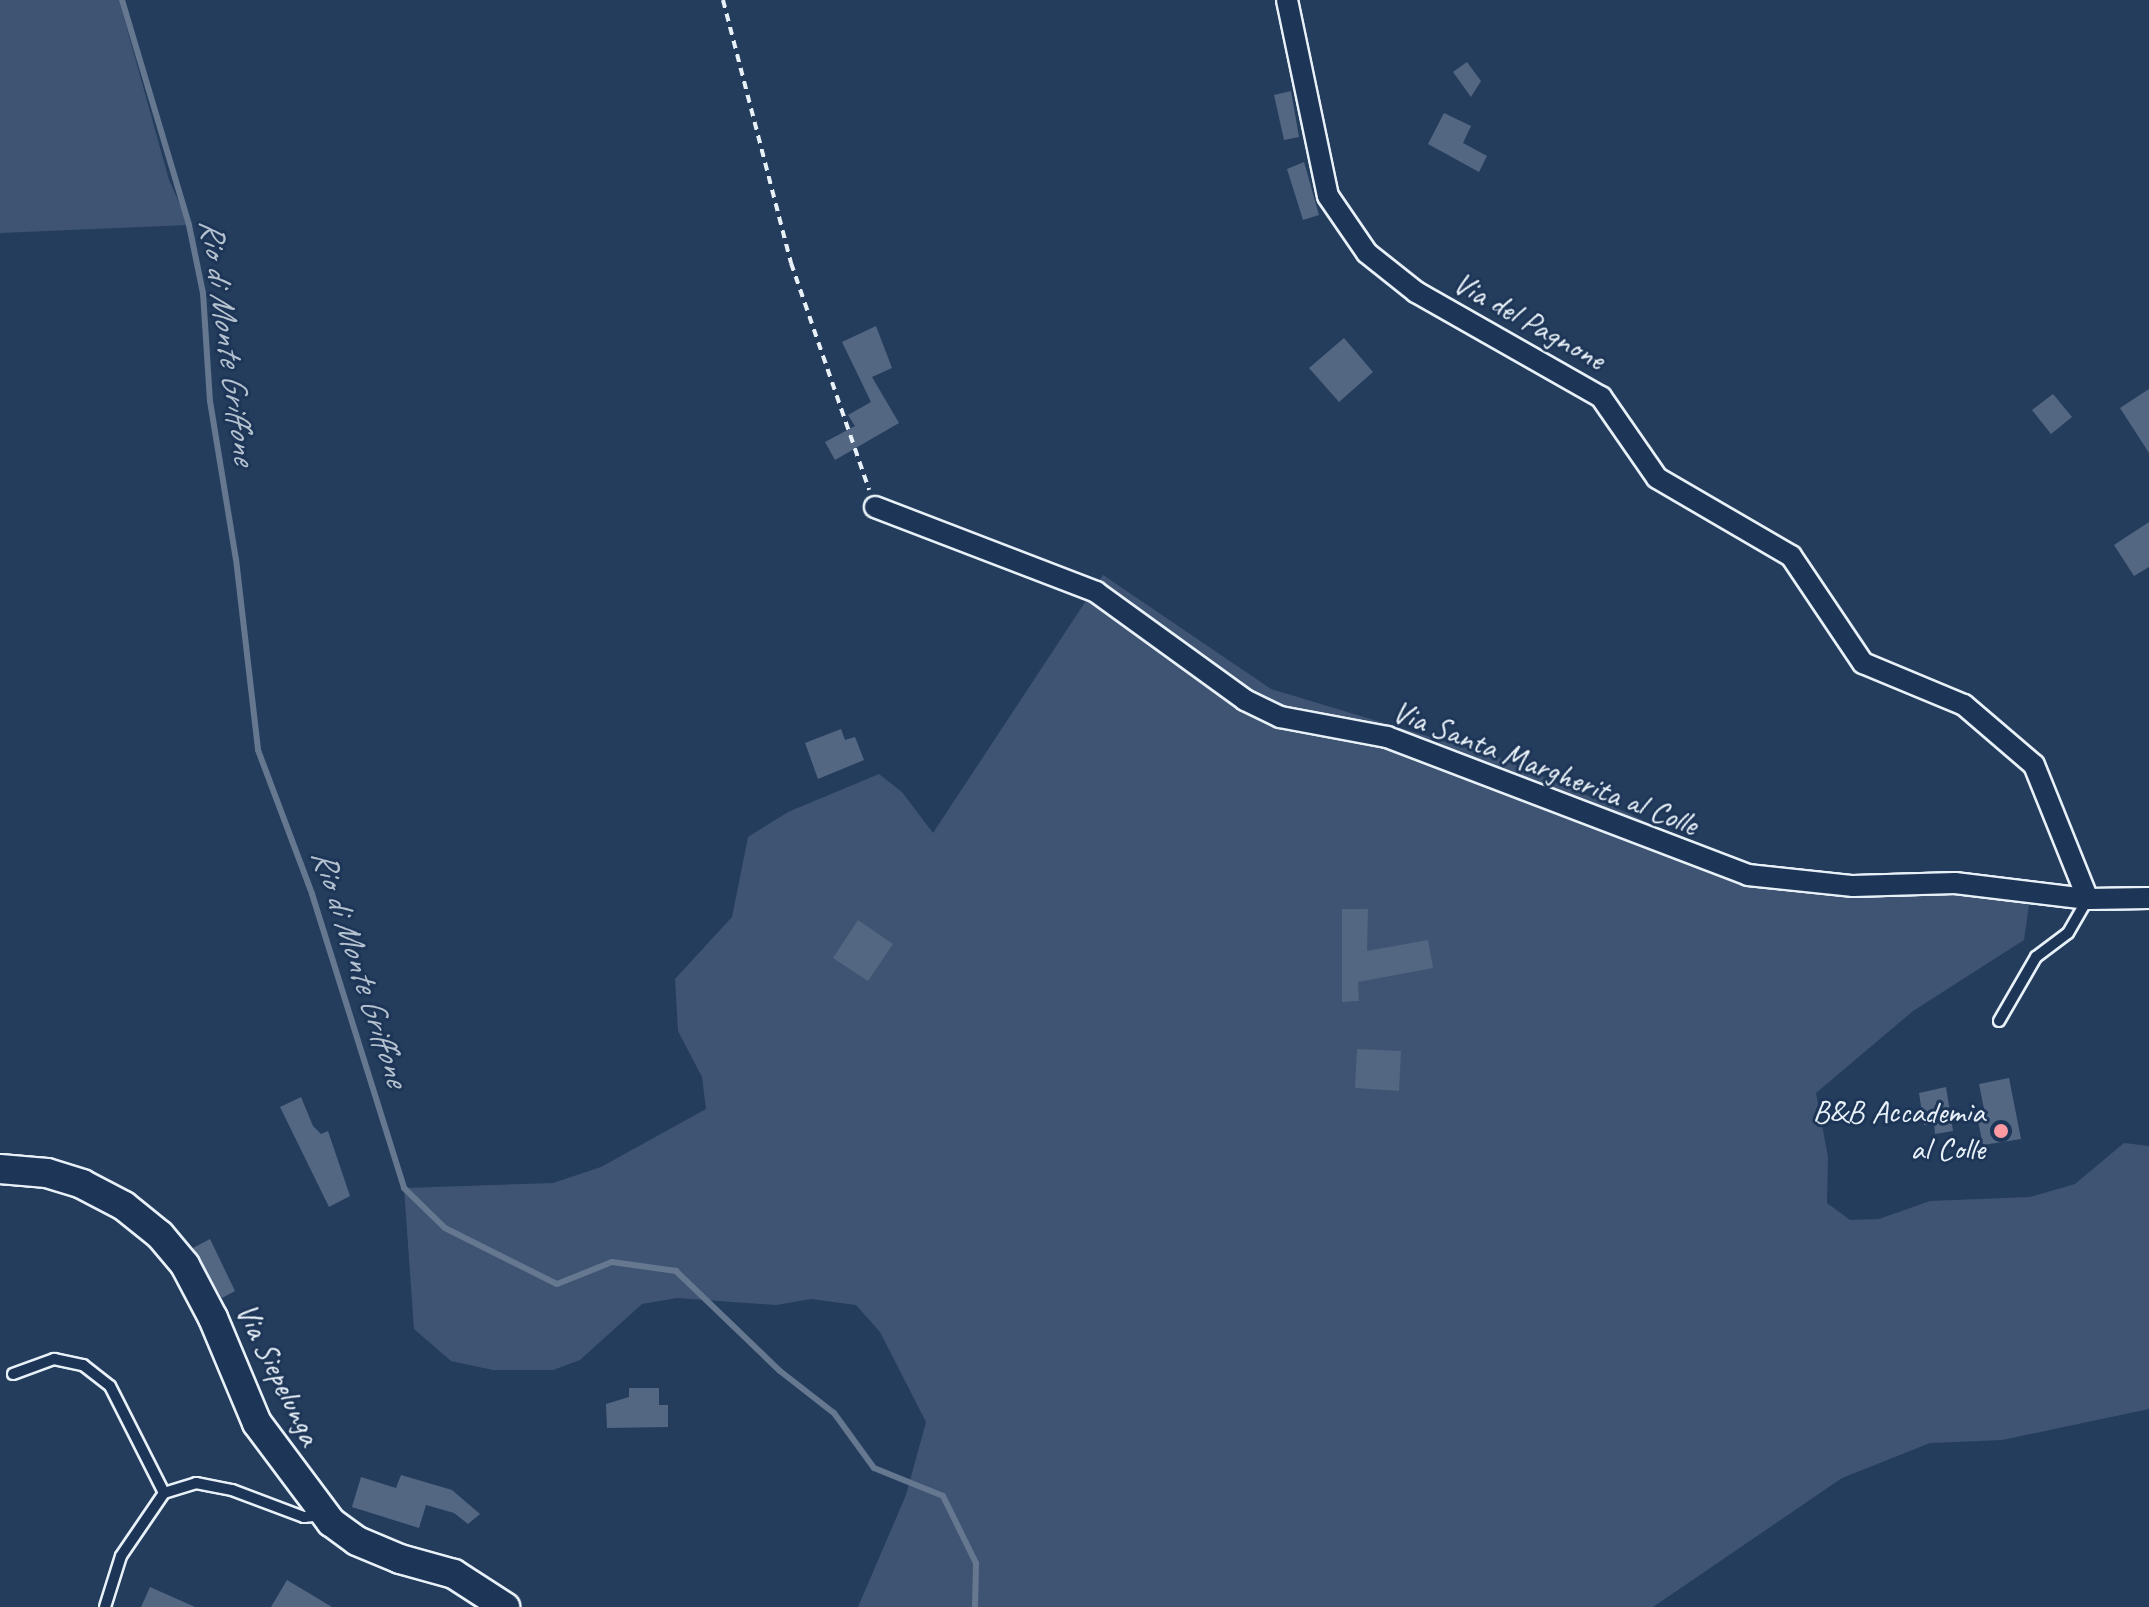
<!DOCTYPE html>
<html>
<head>
<meta charset="utf-8">
<style>
	body { margin:0 }
	#map { position:relative; width:2149px; height:1607px; overflow:hidden; background:#253d5d; font-family:Caveat,sans-serif }
	div>[style] { position:absolute }
	.green>* { inset:0; background:#3e5472 }
	.stream>* { height:6px; margin:-3px; padding:0 3px; transform-origin:3px; border-radius:3px; background:#657890 }
	.building>* { inset:0; background:#536782 }
	.path>* { height:4px; margin-top:-2px; transform-origin:0; background:repeating-linear-gradient(90deg,#e8f1f8 0 8px,transparent 0 14px) }
	.roads { filter:drop-shadow(2px 0 #e8f1f8) drop-shadow(-2px 0 #e8f1f8) drop-shadow(0 2px #e8f1f8) drop-shadow(0 -2px #e8f1f8) }
	.lane>* { height:10px; margin:-5px; padding:0 5px; transform-origin:5px; border-radius:5px; background:#1d3557 }
	.street>* { height:20px; margin:-10px; padding:0 10px; transform-origin:10px; border-radius:10px; background:#1d3557 }
	.secondary>* { height:28px; margin:-14px; padding:0 14px; transform-origin:14px; border-radius:14px; background:#1d3557 }
	.dots>* { width:22px; height:22px; translate:-50% -50%; box-sizing:border-box; border:4px solid #1d3557; border-radius:50% }
	span { translate:-50% -50%; white-space:nowrap; text-align:center; line-height:1.15; -webkit-text-stroke:6px #1d3557; paint-order:stroke }
	.street-label { font-size:32px; color:#e8f1f8 }
	.poi-label { font-size:32px; color:#e8f1f8 }
	.right { translate:-100% -50%; text-align:right }
	.water-label { font-size:34px; color:#b4c1ce; font-style:italic }
</style>
</head>
<body>
<div id="map">
	<div class="green">
		<div style="clip-path:polygon(0 0,119px 0,169px 180px,189px 225px,0 233px)"></div>
		<div style="clip-path:polygon(1103px 575px,1271px 689px,1500px 758px,1630px 814px,1749px 875px,2032px 884px,2024px 940px,1913px 1011px,1816px 1093px,1828px 1157px,1827px 1203px,1850px 1220px,1879px 1219px,1930px 1201px,2030px 1197px,2075px 1184px,2124px 1143px,2149px 1146px,2149px 1409px,2002px 1440px,1930px 1443px,1842px 1478px,1653px 1607px,858px 1607px,906px 1495px,926px 1422px,880px 1332px,856px 1305px,811px 1299px,776px 1305px,677px 1298px,642px 1304px,580px 1360px,553px 1370px,493px 1370px,451px 1361px,414px 1329px,404px 1188px,553px 1183px,601px 1167px,706px 1109px,702px 1077px,678px 1031px,675px 979px,732px 917px,748px 837px,788px 812px,879px 774px,902px 792px,933px 833px)"></div>
	</div>
	<div class="stream">
		<div style="left:122px;top:0;width:235px;rotate:73.4deg"></div>
		<div style="left:189px;top:225px;width:69px;rotate:78.4deg"></div>
		<div style="left:203px;top:293px;width:108px;rotate:86.3deg"></div>
		<div style="left:210px;top:401px;width:160px;rotate:80.7deg"></div>
		<div style="left:236px;top:559px;width:192px;rotate:83.4deg"></div>
		<div style="left:258px;top:750px;width:154px;rotate:69.4deg"></div>
		<div style="left:312px;top:894px;width:308px;rotate:72.6deg"></div>
		<div style="left:404px;top:1188px;width:57px;rotate:44.3deg"></div>
		<div style="left:445px;top:1228px;width:125px;rotate:26.6deg"></div>
		<div style="left:557px;top:1284px;width:59px;rotate:-21.8deg"></div>
		<div style="left:612px;top:1262px;width:65px;rotate:8deg"></div>
		<div style="left:676px;top:1271px;width:144px;rotate:43.9deg"></div>
		<div style="left:780px;top:1371px;width:68px;rotate:37.9deg"></div>
		<div style="left:834px;top:1413px;width:68px;rotate:54deg"></div>
		<div style="left:874px;top:1468px;width:74px;rotate:22.1deg"></div>
		<div style="left:943px;top:1496px;width:75px;rotate:63.8deg"></div>
		<div style="left:976px;top:1563px;width:44px;rotate:91.3deg"></div>
	</div>
	<div class="building">
		<div style="clip-path:polygon(1467px 62px,1481px 81px,1471px 97px,1453px 72px)"></div>
		<div style="clip-path:polygon(1291px 91px,1299px 137px,1284px 140px,1274px 95px)"></div>
		<div style="clip-path:polygon(1444px 113px,1471px 126px,1463px 143px,1487px 156px,1479px 172px,1428px 144px)"></div>
		<div style="clip-path:polygon(1304px 162px,1319px 215px,1303px 220px,1287px 169px)"></div>
		<div style="clip-path:polygon(876px 326px,892px 368px,872px 377px,899px 423px,835px 460px,825px 442px,855px 426px,848px 415px,871px 402px,842px 342px)"></div>
		<div style="clip-path:polygon(1344px 338px,1373px 372px,1339px 402px,1309px 368px)"></div>
		<div style="clip-path:polygon(2149px 389px,2149px 453px,2120px 408px)"></div>
		<div style="clip-path:polygon(2053px 394px,2072px 417px,2051px 434px,2032px 410px)"></div>
		<div style="clip-path:polygon(2149px 522px,2149px 567px,2134px 576px,2114px 545px)"></div>
		<div style="clip-path:polygon(841px 729px,845px 740px,855px 737px,864px 760px,818px 779px,805px 743px)"></div>
		<div style="clip-path:polygon(1342px 909px,1368px 909px,1367px 951px,1428px 940px,1433px 968px,1358px 982px,1359px 1001px,1342px 1002px)"></div>
		<div style="clip-path:polygon(858px 920px,893px 944px,868px 981px,833px 958px)"></div>
		<div style="clip-path:polygon(1357px 1049px,1401px 1051px,1399px 1091px,1355px 1088px)"></div>
		<div style="clip-path:polygon(2009px 1078px,2021px 1139px,1983px 1145px,1978px 1121px,1986px 1119px,1979px 1084px)"></div>
		<div style="clip-path:polygon(1946px 1087px,1953px 1131px,1935px 1134px,1934px 1123px,1924px 1125px,1919px 1093px)"></div>
		<div style="clip-path:polygon(301px 1097px,313px 1126px,321px 1134px,328px 1131px,350px 1196px,329px 1207px,280px 1107px)"></div>
		<div style="clip-path:polygon(210px 1239px,235px 1291px,222px 1298px,193px 1248px)"></div>
		<div style="clip-path:polygon(629px 1388px,659px 1388px,659px 1405px,668px 1405px,668px 1427px,607px 1428px,606px 1404px,629px 1397px)"></div>
		<div style="clip-path:polygon(401px 1475px,452px 1490px,480px 1514px,468px 1524px,454px 1513px,426px 1505px,419px 1528px,352px 1507px,361px 1477px,396px 1488px)"></div>
		<div style="clip-path:polygon(287px 1580px,332px 1607px,271px 1607px)"></div>
		<div style="clip-path:polygon(150px 1587px,195px 1607px,141px 1607px)"></div>
	</div>
	<div class="path">
		<div style="left:723px;top:0;width:272px;rotate:75.5deg"></div>
		<div style="left:791px;top:263px;width:240px;rotate:71deg"></div>
	</div>
	<div class="roads">
		<div class="lane">
			<div style="left:1999px;top:1021px;width:74px;rotate:-60deg"></div>
			<div style="left:2036px;top:957px;width:40px;rotate:-37deg"></div>
			<div style="left:2068px;top:933px;width:39px;rotate:-60deg"></div>
			<div style="left:13px;top:1374px;width:44px;rotate:-20.1deg"></div>
			<div style="left:54px;top:1359px;width:30px;rotate:12deg"></div>
			<div style="left:83px;top:1365px;width:34px;rotate:38deg"></div>
			<div style="left:110px;top:1386px;width:120px;rotate:63.2deg"></div>
			<div style="left:105px;top:1607px;width:53px;rotate:-72.6deg"></div>
			<div style="left:121px;top:1556px;width:76px;rotate:-55.7deg"></div>
			<div style="left:164px;top:1493px;width:34px;rotate:-17deg"></div>
			<div style="left:196px;top:1483px;width:37px;rotate:11deg"></div>
			<div style="left:232px;top:1490px;width:77px;rotate:20.6deg"></div>
			<div style="left:304px;top:1517px;width:18px;rotate:-6deg"></div>
		</div>
		<div class="street">
			<div style="left:1287px;top:0;width:200px;rotate:78.2deg"></div>
			<div style="left:1328px;top:196px;width:69px;rotate:55.6deg"></div>
			<div style="left:1367px;top:253px;width:63px;rotate:38.5deg"></div>
			<div style="left:1416px;top:292px;width:213px;rotate:29.6deg"></div>
			<div style="left:1601px;top:397px;width:98px;rotate:55.3deg"></div>
			<div style="left:1657px;top:478px;width:155px;rotate:30.2deg"></div>
			<div style="left:1791px;top:556px;width:129px;rotate:56.1deg"></div>
			<div style="left:1863px;top:663px;width:109px;rotate:22.6deg"></div>
			<div style="left:1964px;top:705px;width:92px;rotate:40.6deg"></div>
			<div style="left:2034px;top:765px;width:144px;rotate:68.1deg"></div>
			<div style="left:875px;top:507px;width:237px;rotate:21deg"></div>
			<div style="left:1096px;top:592px;width:184px;rotate:35.9deg"></div>
			<div style="left:1245px;top:700px;width:39px;rotate:26deg"></div>
			<div style="left:1280px;top:717px;width:109px;rotate:10.6deg"></div>
			<div style="left:1387px;top:737px;width:386px;rotate:20.9deg"></div>
			<div style="left:1748px;top:875px;width:106px;rotate:6deg"></div>
			<div style="left:1853px;top:886px;width:102px;rotate:-1.7deg"></div>
			<div style="left:1955px;top:883px;width:134px;rotate:6.9deg"></div>
			<div style="left:2088px;top:899px;width:61px;rotate:-0.9deg"></div>
		</div>
		<div class="secondary">
			<div style="left:0;top:1169px;width:47px;rotate:4.9deg"></div>
			<div style="left:47px;top:1173px;width:37px;rotate:17deg"></div>
			<div style="left:82px;top:1184px;width:47px;rotate:27.6deg"></div>
			<div style="left:124px;top:1206px;width:46px;rotate:38.9deg"></div>
			<div style="left:160px;top:1235px;width:39px;rotate:50deg"></div>
			<div style="left:185px;top:1265px;width:60px;rotate:62.2deg"></div>
			<div style="left:213px;top:1318px;width:114px;rotate:67.3deg"></div>
			<div style="left:257px;top:1423px;width:124px;rotate:53.2deg"></div>
			<div style="left:331px;top:1522px;width:32px;rotate:36deg"></div>
			<div style="left:357px;top:1541px;width:47px;rotate:22.7deg"></div>
			<div style="left:400px;top:1559px;width:56px;rotate:15.5deg"></div>
			<div style="left:454px;top:1574px;width:61px;rotate:32.9deg"></div>
		</div>
	</div>
	<div class="dots">
		<div style="left:2001px;top:1131px;background:#ff9aa2"></div>
	</div>
	<div class="street-label">
		<span style="left:1529px;top:321px;rotate:29deg">Via del Pagnone</span>
		<span style="left:1545px;top:768px;rotate:21deg">Via Santa Margherita al Colle</span>
		<span style="left:278px;top:1374px;rotate:64deg">Via Siepelunga</span>
	</div>
	<div class="poi-label">
		<span class="right" style="left:1985px;top:1131px">B&amp;B Accademia<br>al Colle</span>
	</div>
	<div class="water-label">
		<span style="left:229px;top:341px;rotate:82deg">Rio di Monte Griffone</span>
		<span style="left:361px;top:967px;rotate:72deg">Rio di Monte Griffone</span>
	</div>
</div>
</body>
</html>
